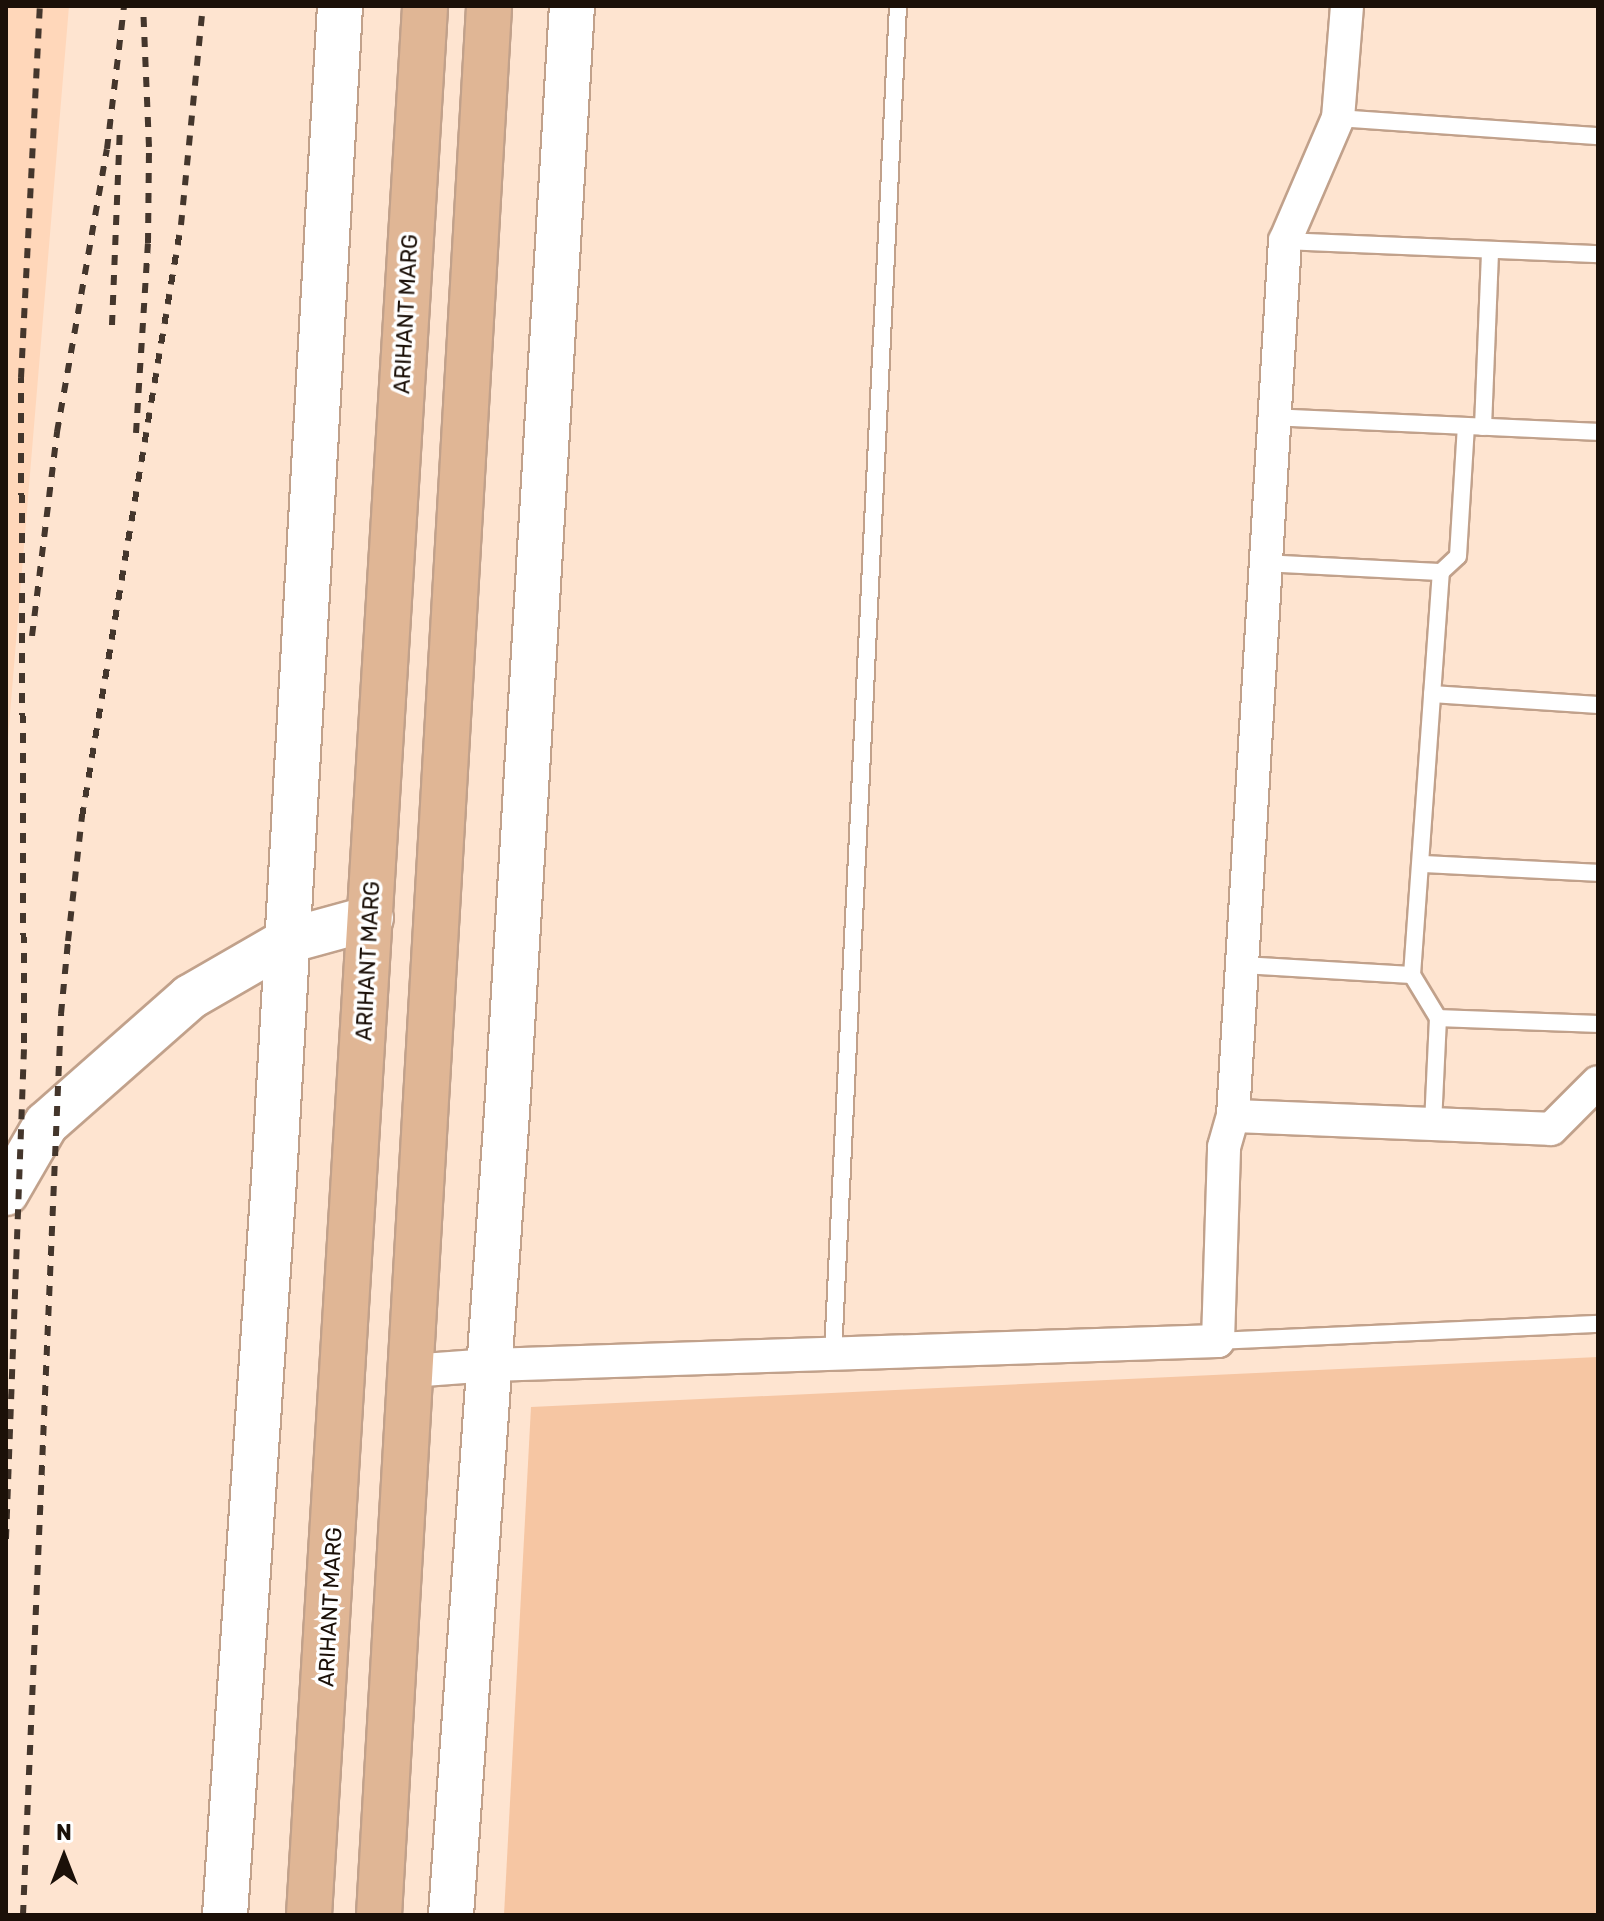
<!DOCTYPE html>
<html>
<head>
<meta charset="utf-8">
<style>
	body { margin:0 }
	#map { position:relative; width:1604px; height:1921px; overflow:hidden; background:#fee4d0; font-family:Rubik,sans-serif }
	div>[style] { position:absolute }
	.built>* { inset:0; background:#ffd7ba }
	.green>* { inset:0; background:#f6c6a3 }
	.roads { filter:drop-shadow(2px 0 #c1a18b) drop-shadow(-2px 0 #c1a18b) drop-shadow(0 2px #c1a18b) drop-shadow(0 -2px #c1a18b) }
	.lane>* { height:16px; margin:-8px; padding:0 8px; transform-origin:8px; border-radius:8px; background:#fff }
	.street>* { height:32px; margin:-16px; padding:0 16px; transform-origin:16px; border-radius:16px; background:#fff }
	.secondary>* { height:44px; margin:-22px; padding:0 22px; transform-origin:22px; border-radius:22px; background:#fff }
	.primary>* { height:44px; margin:-22px; padding:0 22px; transform-origin:22px; border-radius:22px; background:#e0b695 }
	.rail>* { height:6px; margin-top:-3px; transform-origin:0; background:repeating-linear-gradient(90deg,#44362c 0 10px,transparent 0 20px) }
	span { translate:-50% -50%; white-space:nowrap; text-align:center; line-height:1.15; -webkit-text-stroke:7px #fff; paint-order:stroke }
	.street-label { font-size:22px; color:#1b1008 }
	.frame { position:absolute; inset:0; border:8px solid #1b1008; pointer-events:none }
	.north { position:absolute; left:24px; top:1817px; width:80px; height:80px; -webkit-text-stroke:6px #fff; paint-order:stroke; rotate:0deg; font-size:22px; font-weight:700; line-height:32px; text-align:center; color:#1b1008 }
	.north::after { content:''; display:block; margin:auto; width:28px; height:36px; background:#1b1008; clip-path:polygon(50% 0,100% 100%,50% 72%,0 100%) }
</style>
</head>
<body>
<div id="map">
	<div class="built">
		<div style="clip-path:polygon(6px 6px,69px 6px,6px 762px)"></div>
	</div>
	<div class="green">
		<div style="clip-path:polygon(1598px 1357px,1598px 1915px,504px 1915px,531px 1407px)"></div>
	</div>
	<div class="roads">
		<div class="lane">
			<div style="left:1338px;top:118px;width:261px;rotate:4deg"></div>
			<div style="left:1285px;top:241px;width:313px;rotate:2.4deg"></div>
			<div style="left:1272px;top:417px;width:326px;rotate:2.6deg"></div>
			<div style="left:1483px;top:427px;width:177px;rotate:-87.7deg"></div>
			<div style="left:1441px;top:572px;width:23px;rotate:-43deg"></div>
			<div style="left:1458px;top:556px;width:130px;rotate:-86.5deg"></div>
			<div style="left:1432px;top:694px;width:166px;rotate:3.8deg"></div>
			<div style="left:1422px;top:864px;width:176px;rotate:2.9deg"></div>
			<div style="left:1242px;top:965px;width:170px;rotate:3.4deg"></div>
			<div style="left:1412px;top:975px;width:404px;rotate:-85.9deg"></div>
			<div style="left:1441px;top:572px;width:176px;rotate:-177.1deg"></div>
			<div style="left:1412px;top:975px;width:50px;rotate:58.8deg"></div>
			<div style="left:1438px;top:1018px;width:106px;rotate:92.7deg"></div>
			<div style="left:1438px;top:1018px;width:160px;rotate:2.1deg"></div>
			<div style="left:1218px;top:1341px;width:380px;rotate:-2.6deg"></div>
			<div style="left:833px;top:1354px;width:1350px;rotate:-87.24deg"></div>
		</div>
		<div class="street">
			<div style="left:1233px;top:1116px;width:318px;rotate:2.3deg"></div>
			<div style="left:1551px;top:1129px;width:66px;rotate:-45deg"></div>
			<div style="left:410px;top:1371px;width:81px;rotate:-4.2deg"></div>
			<div style="left:491px;top:1365px;width:727px;rotate:-1.89deg"></div>
			<div style="left:1218px;top:1341px;width:194px;rotate:-88.2deg"></div>
			<div style="left:1224px;top:1147px;width:32px;rotate:-74deg"></div>
			<div style="left:1233px;top:1116px;width:877px;rotate:-86.6deg"></div>
			<div style="left:1285px;top:241px;width:134px;rotate:-66.7deg"></div>
			<div style="left:1338px;top:118px;width:112px;rotate:-85.4deg"></div>
		</div>
		<div class="secondary">
			<div style="left:6px;top:1193px;width:80px;rotate:-59.9deg"></div>
			<div style="left:46px;top:1124px;width:192px;rotate:-41.4deg"></div>
			<div style="left:190px;top:997px;width:112px;rotate:-30deg"></div>
			<div style="left:287px;top:941px;width:87px;rotate:-15.3deg"></div>
			<div style="left:225px;top:1915px;width:738px;rotate:-86.19deg"></div>
			<div style="left:274px;top:1179px;width:1175px;rotate:-86.78deg"></div>
			<div style="left:451px;top:1915px;width:805px;rotate:-86.01deg"></div>
			<div style="left:507px;top:1112px;width:1108px;rotate:-86.64deg"></div>
		</div>
		<div class="primary">
			<div style="left:309px;top:1915px;width:1913px;rotate:-86.52deg"></div>
			<div style="left:379px;top:1915px;width:1912px;rotate:-86.7deg"></div>
		</div>
	</div>
	<div class="rail">
		<div style="left:112px;top:325px;width:199px;rotate:-87.7deg"></div>
		<div style="left:136px;top:433px;width:190px;rotate:-86.4deg"></div>
		<div style="left:148px;top:243px;width:96px;rotate:-89.4deg"></div>
		<div style="left:149px;top:147px;width:141px;rotate:-92.4deg"></div>
		<div style="left:32px;top:636px;width:206px;rotate:-83deg"></div>
		<div style="left:57px;top:432px;width:287px;rotate:-80deg"></div>
		<div style="left:107px;top:149px;width:144px;rotate:-83.2deg"></div>
		<div style="left:6px;top:1539px;width:496px;rotate:-87.9deg"></div>
		<div style="left:24px;top:1043px;width:665px;rotate:-90.26deg"></div>
		<div style="left:21px;top:378px;width:372px;rotate:-87.1deg"></div>
		<div style="left:23px;top:1915px;width:902px;rotate:-87.58deg"></div>
		<div style="left:61px;top:1014px;width:73px;rotate:-84.5deg"></div>
		<div style="left:68px;top:941px;width:125px;rotate:-83.6deg"></div>
		<div style="left:82px;top:817px;width:600px;rotate:-80.51deg"></div>
		<div style="left:181px;top:225px;width:220px;rotate:-84.3deg"></div>
	</div>
	<div class="street-label">
		<span style="left:406px;top:314px;rotate:-87deg">ARIHANT MARG</span>
		<span style="left:368px;top:961px;rotate:-87deg">ARIHANT MARG</span>
		<span style="left:330px;top:1607px;rotate:-87deg">ARIHANT MARG</span>
	</div>
	<div class="frame"></div>
	<div class="north">N</div>
</div>
</body>
</html>
